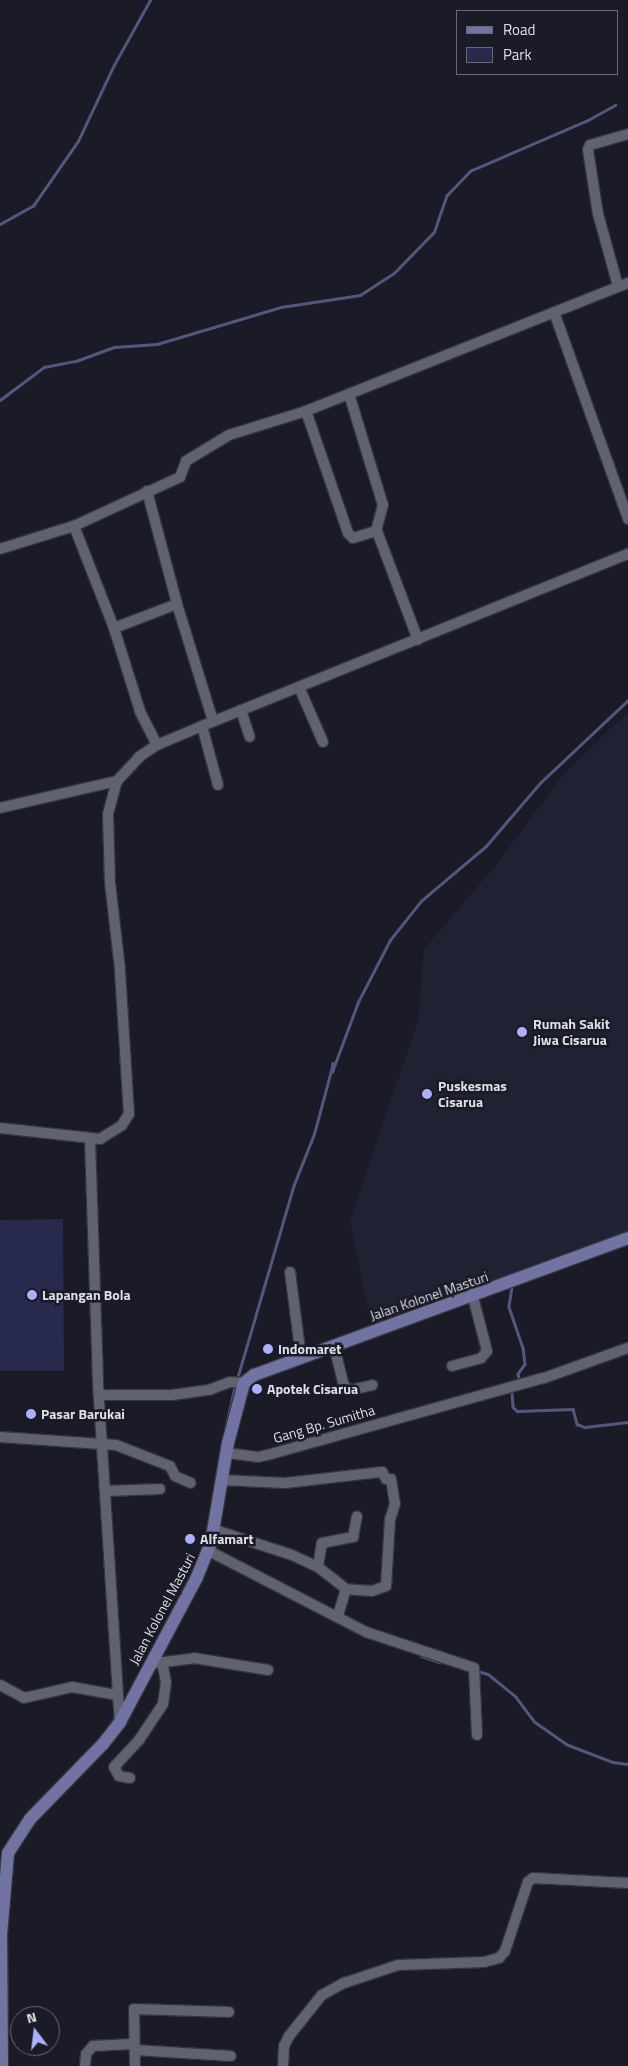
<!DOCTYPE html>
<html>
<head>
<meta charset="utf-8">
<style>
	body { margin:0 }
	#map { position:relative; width:628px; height:2066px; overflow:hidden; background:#1a1b27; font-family:"Titillium Web",sans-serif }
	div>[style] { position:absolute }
	.built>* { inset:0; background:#202133 }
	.green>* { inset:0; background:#27294d }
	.stream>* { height:2.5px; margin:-1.25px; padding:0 1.25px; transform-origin:1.25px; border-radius:1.25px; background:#53567f }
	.roads { filter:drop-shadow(1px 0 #36363f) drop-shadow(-1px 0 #36363f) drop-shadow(0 1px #36363f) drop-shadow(0 -1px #36363f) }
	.minor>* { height:10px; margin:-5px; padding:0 5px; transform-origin:5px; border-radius:5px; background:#616271 }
	.major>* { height:12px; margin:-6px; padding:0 6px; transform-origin:6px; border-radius:6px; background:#7174a2 }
	.dots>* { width:14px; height:14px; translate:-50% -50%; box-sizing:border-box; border:2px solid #1a1b27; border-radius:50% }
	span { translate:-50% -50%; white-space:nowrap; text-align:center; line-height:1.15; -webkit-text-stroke:5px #1a1b27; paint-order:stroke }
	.poi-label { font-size:14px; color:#dedfe7; font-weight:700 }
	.left { translate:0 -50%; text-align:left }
	.street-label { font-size:14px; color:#dedfe7 }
	.legend { position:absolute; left:456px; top:10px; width:162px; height:65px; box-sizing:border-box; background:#1a1b27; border:1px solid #686974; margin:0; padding:6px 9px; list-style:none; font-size:15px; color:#dedfe7 }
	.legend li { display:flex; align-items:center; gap:10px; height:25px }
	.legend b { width:25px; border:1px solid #686974 }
	.north { position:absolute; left:10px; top:2006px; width:50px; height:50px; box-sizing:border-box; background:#1a1b27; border:1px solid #686974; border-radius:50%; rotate:345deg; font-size:14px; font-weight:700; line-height:20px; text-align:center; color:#dedfe7 }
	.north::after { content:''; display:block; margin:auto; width:18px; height:22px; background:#aab0fc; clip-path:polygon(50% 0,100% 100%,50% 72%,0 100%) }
</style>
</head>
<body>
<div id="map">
	<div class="built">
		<div style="clip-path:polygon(628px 712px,628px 1232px,373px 1335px,350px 1220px,418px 1021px,424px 946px,425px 948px,496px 865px,565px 772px)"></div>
	</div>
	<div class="green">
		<div style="clip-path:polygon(63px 1219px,64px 1371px,0 1371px,0 1220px)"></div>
	</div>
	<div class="stream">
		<div style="left:0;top:224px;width:38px;rotate:-29deg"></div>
		<div style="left:33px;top:206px;width:79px;rotate:-55.3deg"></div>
		<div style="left:78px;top:141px;width:84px;rotate:-64.7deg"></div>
		<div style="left:114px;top:65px;width:74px;rotate:-61deg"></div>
		<div style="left:0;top:400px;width:55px;rotate:-36.9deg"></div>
		<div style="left:44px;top:367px;width:33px;rotate:-11deg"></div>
		<div style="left:76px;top:361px;width:40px;rotate:-20.2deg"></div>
		<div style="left:114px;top:347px;width:43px;rotate:-4deg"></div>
		<div style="left:157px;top:344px;width:129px;rotate:-16.6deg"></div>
		<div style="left:281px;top:307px;width:80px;rotate:-8.6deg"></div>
		<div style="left:360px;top:295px;width:40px;rotate:-32.9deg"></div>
		<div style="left:394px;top:273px;width:57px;rotate:-45.7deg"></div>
		<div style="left:434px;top:232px;width:39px;rotate:-71deg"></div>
		<div style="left:447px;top:195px;width:33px;rotate:-46deg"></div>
		<div style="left:470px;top:171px;width:129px;rotate:-23.4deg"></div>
		<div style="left:588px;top:120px;width:31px;rotate:-29deg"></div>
		<div style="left:512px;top:1287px;width:20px;rotate:99deg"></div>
		<div style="left:509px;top:1307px;width:43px;rotate:71.1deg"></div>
		<div style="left:523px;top:1348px;width:16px;rotate:83deg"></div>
		<div style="left:525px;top:1364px;width:12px;rotate:125deg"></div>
		<div style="left:518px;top:1374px;width:8px;rotate:76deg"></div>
		<div style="left:237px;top:1379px;width:200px;rotate:-73.7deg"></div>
		<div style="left:293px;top:1187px;width:57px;rotate:-68.4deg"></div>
		<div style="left:314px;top:1134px;width:73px;rotate:-75deg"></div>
		<div style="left:333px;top:1063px;width:9px;rotate:96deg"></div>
		<div style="left:332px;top:1072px;width:75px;rotate:-69.6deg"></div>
		<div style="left:358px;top:1002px;width:70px;rotate:-62.7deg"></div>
		<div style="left:390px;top:940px;width:50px;rotate:-51.5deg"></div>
		<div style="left:421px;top:901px;width:85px;rotate:-40.2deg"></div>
		<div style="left:486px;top:846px;width:83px;rotate:-49.4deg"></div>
		<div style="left:540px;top:783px;width:121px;rotate:-43.3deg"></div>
		<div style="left:512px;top:1392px;width:15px;rotate:86deg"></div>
		<div style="left:513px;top:1407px;width:6px;rotate:45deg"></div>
		<div style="left:517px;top:1411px;width:56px;rotate:-2deg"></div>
		<div style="left:573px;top:1409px;width:16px;rotate:75deg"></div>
		<div style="left:577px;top:1424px;width:9px;rotate:21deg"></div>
		<div style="left:585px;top:1427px;width:43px;rotate:-6.6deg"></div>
		<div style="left:225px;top:1430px;width:46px;rotate:-77.5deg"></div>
		<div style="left:204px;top:1546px;width:74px;rotate:-79.9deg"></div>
		<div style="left:421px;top:1656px;width:20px;rotate:18deg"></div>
		<div style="left:477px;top:1671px;width:11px;rotate:15deg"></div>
		<div style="left:488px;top:1674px;width:36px;rotate:39deg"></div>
		<div style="left:516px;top:1697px;width:31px;rotate:53deg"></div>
		<div style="left:535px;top:1722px;width:38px;rotate:35deg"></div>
		<div style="left:566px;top:1744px;width:50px;rotate:21deg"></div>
		<div style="left:613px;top:1762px;width:15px;rotate:8deg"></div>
	</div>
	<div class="roads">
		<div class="minor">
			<div style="left:618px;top:286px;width:75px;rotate:-105.5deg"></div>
			<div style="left:598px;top:214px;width:65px;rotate:-98.9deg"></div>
			<div style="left:588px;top:150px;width:5px;rotate:-68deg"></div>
			<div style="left:590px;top:145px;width:40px;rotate:-16deg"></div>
			<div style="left:554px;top:312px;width:220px;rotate:70.3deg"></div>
			<div style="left:349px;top:394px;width:116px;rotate:73deg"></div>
			<div style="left:383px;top:505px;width:27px;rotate:105deg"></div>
			<div style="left:306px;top:411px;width:129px;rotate:71deg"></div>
			<div style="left:348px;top:533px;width:7px;rotate:45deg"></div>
			<div style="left:353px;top:538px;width:24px;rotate:-17deg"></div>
			<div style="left:376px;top:531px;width:4px;rotate:56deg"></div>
			<div style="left:378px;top:534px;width:113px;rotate:69.3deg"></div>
			<div style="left:147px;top:491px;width:117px;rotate:75.1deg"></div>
			<div style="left:177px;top:604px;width:122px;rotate:72.9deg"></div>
			<div style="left:0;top:549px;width:77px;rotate:-17.3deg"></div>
			<div style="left:114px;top:628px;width:67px;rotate:-20.9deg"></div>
			<div style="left:299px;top:687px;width:60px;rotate:66.4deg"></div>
			<div style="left:241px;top:710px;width:28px;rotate:72deg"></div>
			<div style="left:202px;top:726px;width:61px;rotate:74.8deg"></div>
			<div style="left:157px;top:745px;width:38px;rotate:-117deg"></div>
			<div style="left:140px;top:711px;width:87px;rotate:-107.4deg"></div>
			<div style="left:114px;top:628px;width:110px;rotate:-111.4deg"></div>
			<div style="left:74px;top:526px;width:117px;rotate:-24.8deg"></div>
			<div style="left:180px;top:477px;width:17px;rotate:-69deg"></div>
			<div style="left:186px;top:461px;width:50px;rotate:-31.2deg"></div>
			<div style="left:229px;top:435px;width:81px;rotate:-17.3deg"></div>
			<div style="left:306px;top:411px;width:347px;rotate:-21.7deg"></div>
			<div style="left:0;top:808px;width:120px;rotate:-13deg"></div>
			<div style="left:0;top:1128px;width:101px;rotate:6.3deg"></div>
			<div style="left:100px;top:1139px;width:26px;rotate:-32deg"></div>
			<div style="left:122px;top:1125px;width:13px;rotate:-58deg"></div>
			<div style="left:129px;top:1114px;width:145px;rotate:-93.6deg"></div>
			<div style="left:120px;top:969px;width:88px;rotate:-96.6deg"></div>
			<div style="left:110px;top:882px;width:68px;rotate:-91.7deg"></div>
			<div style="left:108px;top:814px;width:34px;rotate:-75deg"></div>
			<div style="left:117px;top:781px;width:33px;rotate:-47deg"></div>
			<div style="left:139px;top:757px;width:22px;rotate:-34deg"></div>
			<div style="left:157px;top:745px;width:49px;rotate:-22.9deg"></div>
			<div style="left:202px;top:726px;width:459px;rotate:-22deg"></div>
			<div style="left:90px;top:1140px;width:245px;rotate:88.1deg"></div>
			<div style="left:98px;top:1385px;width:338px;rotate:86.3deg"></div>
			<div style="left:290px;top:1272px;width:86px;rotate:82.6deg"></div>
			<div style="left:334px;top:1346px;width:41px;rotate:76deg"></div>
			<div style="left:344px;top:1386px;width:8px;rotate:30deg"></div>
			<div style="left:351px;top:1390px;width:22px;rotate:-13deg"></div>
			<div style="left:452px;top:1366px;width:30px;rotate:-15deg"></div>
			<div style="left:481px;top:1358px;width:9px;rotate:-49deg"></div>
			<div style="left:487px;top:1351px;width:56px;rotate:-104.5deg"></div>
			<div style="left:99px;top:1395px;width:73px"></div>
			<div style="left:172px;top:1395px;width:37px;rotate:-8deg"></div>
			<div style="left:209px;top:1390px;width:22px;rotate:-21deg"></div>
			<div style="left:230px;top:1382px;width:14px;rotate:4deg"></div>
			<div style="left:0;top:1437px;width:116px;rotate:3.9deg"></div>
			<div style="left:116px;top:1445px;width:58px;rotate:21.3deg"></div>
			<div style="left:170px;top:1466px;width:11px;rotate:63deg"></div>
			<div style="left:175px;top:1476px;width:17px;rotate:24deg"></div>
			<div style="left:226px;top:1453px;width:32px;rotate:7deg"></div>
			<div style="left:258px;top:1457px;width:13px;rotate:-13deg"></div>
			<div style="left:271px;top:1454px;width:283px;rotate:-15.6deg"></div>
			<div style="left:544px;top:1378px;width:89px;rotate:-19.7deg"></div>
			<div style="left:222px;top:1480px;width:63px;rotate:2.7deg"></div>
			<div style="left:285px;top:1483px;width:98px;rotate:-6.5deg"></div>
			<div style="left:382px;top:1472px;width:8px;rotate:60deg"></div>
			<div style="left:386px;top:1479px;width:5px"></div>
			<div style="left:391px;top:1479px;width:25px;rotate:81deg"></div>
			<div style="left:395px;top:1504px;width:16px;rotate:108deg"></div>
			<div style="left:390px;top:1519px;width:67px;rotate:93.4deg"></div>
			<div style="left:386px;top:1586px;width:15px;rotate:160deg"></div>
			<div style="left:372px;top:1591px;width:26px;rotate:-176deg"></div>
			<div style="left:346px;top:1589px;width:28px;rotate:107deg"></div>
			<div style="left:106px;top:1491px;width:54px;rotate:-2.1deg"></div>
			<div style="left:215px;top:1530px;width:81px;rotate:18deg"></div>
			<div style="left:292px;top:1555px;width:29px;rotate:25deg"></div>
			<div style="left:318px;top:1567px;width:36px;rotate:38deg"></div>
			<div style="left:209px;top:1551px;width:177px;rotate:27.3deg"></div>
			<div style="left:366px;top:1632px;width:114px;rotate:18.4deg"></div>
			<div style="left:474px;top:1668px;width:67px;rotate:87.4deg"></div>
			<div style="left:318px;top:1567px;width:24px;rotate:-81deg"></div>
			<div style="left:322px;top:1543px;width:32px;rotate:-11deg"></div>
			<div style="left:353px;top:1537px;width:21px;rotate:-79deg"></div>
			<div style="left:156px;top:1663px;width:38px;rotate:-7deg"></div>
			<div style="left:194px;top:1658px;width:75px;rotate:9.2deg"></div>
			<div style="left:0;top:1685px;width:27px;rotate:28deg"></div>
			<div style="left:24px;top:1698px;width:49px;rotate:-12.9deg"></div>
			<div style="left:72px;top:1687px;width:46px;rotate:10.1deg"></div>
			<div style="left:130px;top:1778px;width:11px;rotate:-170deg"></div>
			<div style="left:119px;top:1776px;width:10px;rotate:-119deg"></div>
			<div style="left:114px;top:1767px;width:37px;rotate:-47deg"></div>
			<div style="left:139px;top:1740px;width:43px;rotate:-56.3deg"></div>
			<div style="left:163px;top:1704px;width:22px;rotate:-82deg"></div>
			<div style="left:166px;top:1682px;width:20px;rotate:-101deg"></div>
			<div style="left:135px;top:2050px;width:96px;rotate:3.6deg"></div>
			<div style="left:85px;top:2066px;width:12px;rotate:-85deg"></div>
			<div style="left:86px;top:2054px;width:11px;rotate:-49deg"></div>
			<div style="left:93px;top:2046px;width:38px;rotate:-3deg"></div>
			<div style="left:135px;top:2066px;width:57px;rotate:-91deg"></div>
			<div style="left:134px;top:2009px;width:95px;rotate:1.8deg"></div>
			<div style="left:283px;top:2066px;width:20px;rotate:-87deg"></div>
			<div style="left:284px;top:2046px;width:11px;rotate:-63deg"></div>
			<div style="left:289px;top:2036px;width:53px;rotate:-51.2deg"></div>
			<div style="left:322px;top:1995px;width:25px;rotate:-29deg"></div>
			<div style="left:344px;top:1983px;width:57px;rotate:-18.4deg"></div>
			<div style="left:398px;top:1965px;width:86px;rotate:-2deg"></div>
			<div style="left:484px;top:1962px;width:16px;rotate:-15deg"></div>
			<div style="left:499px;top:1958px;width:9px;rotate:-49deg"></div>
			<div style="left:505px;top:1951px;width:73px;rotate:-71.6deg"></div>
			<div style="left:528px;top:1882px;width:6px;rotate:-39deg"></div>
			<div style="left:533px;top:1878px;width:95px;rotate:3deg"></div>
		</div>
		<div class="major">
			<div style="left:2px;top:2066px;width:131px;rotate:-90.4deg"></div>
			<div style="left:1px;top:1935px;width:82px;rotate:-85.1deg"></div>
			<div style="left:8px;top:1853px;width:40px;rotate:-57.1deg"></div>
			<div style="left:30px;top:1819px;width:105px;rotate:-45.8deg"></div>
			<div style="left:103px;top:1744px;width:28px;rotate:-52deg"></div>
			<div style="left:120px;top:1722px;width:164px;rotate:-62deg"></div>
			<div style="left:197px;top:1577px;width:37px;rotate:-68deg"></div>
			<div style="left:211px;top:1543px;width:101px;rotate:-80.4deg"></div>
			<div style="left:228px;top:1443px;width:62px;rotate:-75.1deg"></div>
			<div style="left:244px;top:1383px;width:13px;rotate:-39deg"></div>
			<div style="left:254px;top:1375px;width:398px;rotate:-20.1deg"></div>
		</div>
	</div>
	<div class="dots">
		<div style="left:522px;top:1032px;background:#aab0fc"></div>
		<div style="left:427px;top:1094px;background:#aab0fc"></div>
		<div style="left:32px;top:1295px;background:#aab0fc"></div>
		<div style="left:268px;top:1349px;background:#aab0fc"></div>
		<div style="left:257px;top:1389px;background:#aab0fc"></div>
		<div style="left:31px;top:1414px;background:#aab0fc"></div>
		<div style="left:190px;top:1539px;background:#aab0fc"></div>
	</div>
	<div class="poi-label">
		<span class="left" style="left:533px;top:1032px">Rumah Sakit<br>Jiwa Cisarua</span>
		<span class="left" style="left:438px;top:1094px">Puskesmas<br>Cisarua</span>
		<span class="left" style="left:42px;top:1295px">Lapangan Bola</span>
		<span class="left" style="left:278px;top:1349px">Indomaret</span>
		<span class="left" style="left:267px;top:1389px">Apotek Cisarua</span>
		<span class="left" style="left:41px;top:1414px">Pasar Barukai</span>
		<span class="left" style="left:200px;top:1539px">Alfamart</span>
	</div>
	<div class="street-label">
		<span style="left:429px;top:1296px;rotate:-19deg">Jalan Kolonel Masturi</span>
		<span style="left:324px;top:1424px;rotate:-16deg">Gang Bp. Sumitha</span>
		<span style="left:162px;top:1609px;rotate:-62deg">Jalan Kolonel Masturi</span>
	</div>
	<ul class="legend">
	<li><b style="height:6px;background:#7174a2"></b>Road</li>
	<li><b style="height:14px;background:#27294d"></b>Park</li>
	</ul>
	<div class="north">N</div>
</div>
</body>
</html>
